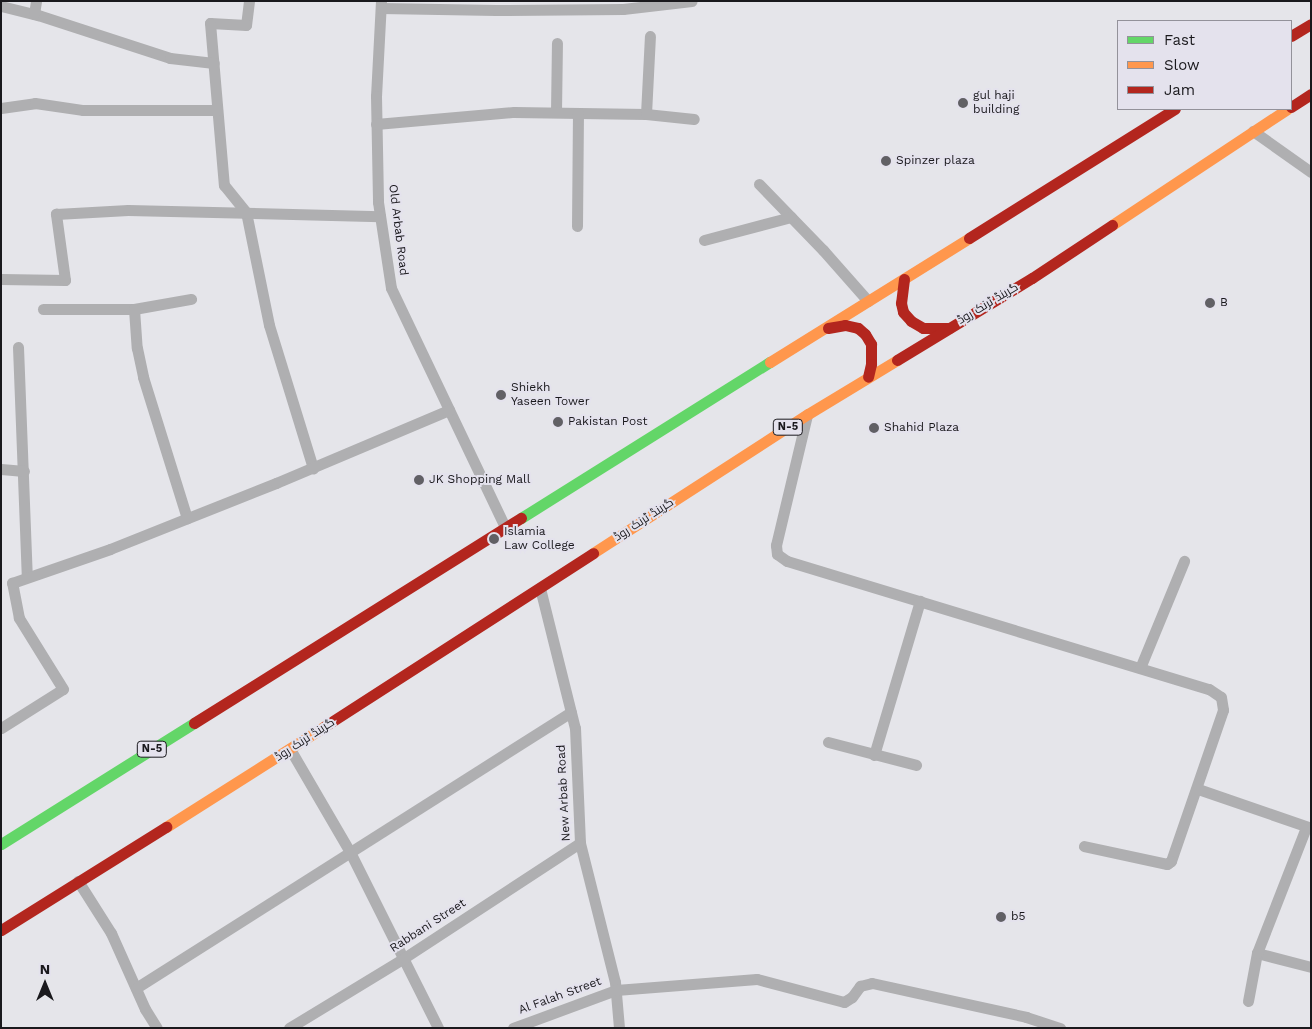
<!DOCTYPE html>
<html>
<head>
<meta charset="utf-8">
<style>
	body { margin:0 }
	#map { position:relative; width:1312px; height:1029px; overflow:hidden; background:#e5e5ea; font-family:"Work Sans",Cairo,sans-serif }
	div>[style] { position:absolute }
	.street>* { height:11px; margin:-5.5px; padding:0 5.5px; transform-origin:5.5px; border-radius:5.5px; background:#afafb1 }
	.fast>* { height:11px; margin:-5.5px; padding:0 5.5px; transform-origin:5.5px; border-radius:5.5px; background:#63d668 }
	.slow>* { height:11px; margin:-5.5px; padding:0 5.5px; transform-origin:5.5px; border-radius:5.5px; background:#ff974d }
	.jam>* { height:11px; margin:-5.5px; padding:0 5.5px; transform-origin:5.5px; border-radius:5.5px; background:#b3261e }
	.dots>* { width:14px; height:14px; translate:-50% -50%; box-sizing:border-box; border:2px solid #e4e2ed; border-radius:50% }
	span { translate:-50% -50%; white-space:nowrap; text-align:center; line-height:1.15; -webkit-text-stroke:4px #e4e2ed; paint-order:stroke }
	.shield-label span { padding:1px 4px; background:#e4e2ed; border:1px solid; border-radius:4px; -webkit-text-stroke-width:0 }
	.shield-label { font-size:11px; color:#1a191d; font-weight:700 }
	.poi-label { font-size:12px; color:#1a191d }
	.left { translate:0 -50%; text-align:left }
	.street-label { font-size:12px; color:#1a191d }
	.frame { position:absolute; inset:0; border:2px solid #1a191d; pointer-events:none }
	.legend { position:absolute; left:1117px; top:20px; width:175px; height:90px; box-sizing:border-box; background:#e4e2ed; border:1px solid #93929a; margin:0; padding:6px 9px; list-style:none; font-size:15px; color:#1a191d }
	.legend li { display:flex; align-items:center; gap:10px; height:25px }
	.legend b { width:25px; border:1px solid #93929a }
	.north { position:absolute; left:20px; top:959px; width:50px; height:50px; -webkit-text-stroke:4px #e4e2ed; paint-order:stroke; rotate:0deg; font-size:14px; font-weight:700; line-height:20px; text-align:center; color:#1a191d }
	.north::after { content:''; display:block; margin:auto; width:18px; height:22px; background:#1a191d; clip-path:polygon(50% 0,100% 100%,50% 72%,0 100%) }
</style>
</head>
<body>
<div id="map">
	<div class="street">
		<div style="left:249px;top:1px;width:24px;rotate:97deg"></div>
		<div style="left:246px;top:25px;width:36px;rotate:-177deg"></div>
		<div style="left:210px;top:23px;width:163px;rotate:85.1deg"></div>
		<div style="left:224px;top:185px;width:35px;rotate:51deg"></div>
		<div style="left:246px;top:212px;width:115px;rotate:78.5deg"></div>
		<div style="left:269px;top:325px;width:150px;rotate:72.9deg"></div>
		<div style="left:381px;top:1px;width:95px;rotate:93deg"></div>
		<div style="left:376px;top:96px;width:106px;rotate:88.9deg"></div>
		<div style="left:378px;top:202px;width:87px;rotate:81.4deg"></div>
		<div style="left:391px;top:288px;width:265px;rotate:64.5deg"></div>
		<div style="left:1px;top:6px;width:38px;rotate:14deg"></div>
		<div style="left:38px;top:15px;width:139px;rotate:18deg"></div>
		<div style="left:170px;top:58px;width:44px;rotate:6.5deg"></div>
		<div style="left:381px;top:8px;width:115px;rotate:1deg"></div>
		<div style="left:496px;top:10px;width:127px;rotate:-0.5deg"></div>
		<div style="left:623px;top:9px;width:69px;rotate:-6.6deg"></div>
		<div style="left:34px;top:14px;width:13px;rotate:-81deg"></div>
		<div style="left:1px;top:108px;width:34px;rotate:-8deg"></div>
		<div style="left:35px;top:103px;width:49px;rotate:8.3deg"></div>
		<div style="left:83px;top:110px;width:134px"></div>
		<div style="left:556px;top:112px;width:69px;rotate:-89.2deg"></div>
		<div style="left:646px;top:114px;width:78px;rotate:-87.1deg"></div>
		<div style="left:376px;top:124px;width:139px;rotate:-5deg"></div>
		<div style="left:514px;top:112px;width:132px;rotate:0.9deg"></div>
		<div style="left:646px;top:114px;width:48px;rotate:5.9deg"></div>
		<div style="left:1253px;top:131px;width:71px;rotate:35.3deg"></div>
		<div style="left:759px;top:184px;width:92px;rotate:45.9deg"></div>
		<div style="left:823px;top:250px;width:68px;rotate:48.6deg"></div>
		<div style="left:577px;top:226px;width:113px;rotate:-89.5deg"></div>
		<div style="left:704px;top:240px;width:90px;rotate:-14.8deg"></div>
		<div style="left:1px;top:279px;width:64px;rotate:0.9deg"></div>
		<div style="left:65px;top:280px;width:67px;rotate:-97.8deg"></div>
		<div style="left:56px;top:214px;width:72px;rotate:-3.2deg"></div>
		<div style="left:128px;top:210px;width:252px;rotate:1.4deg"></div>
		<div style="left:43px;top:309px;width:91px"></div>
		<div style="left:134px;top:309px;width:58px;rotate:-10deg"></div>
		<div style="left:134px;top:309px;width:39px;rotate:86deg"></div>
		<div style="left:137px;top:348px;width:30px;rotate:78deg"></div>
		<div style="left:143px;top:377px;width:148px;rotate:72.7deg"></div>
		<div style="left:18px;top:347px;width:230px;rotate:87.8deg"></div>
		<div style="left:807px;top:415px;width:134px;rotate:103.4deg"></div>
		<div style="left:776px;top:545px;width:9px;rotate:84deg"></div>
		<div style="left:777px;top:554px;width:12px;rotate:35deg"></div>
		<div style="left:787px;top:561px;width:441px;rotate:16.9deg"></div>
		<div style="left:1209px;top:689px;width:14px;rotate:34deg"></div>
		<div style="left:1221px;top:697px;width:13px;rotate:81deg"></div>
		<div style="left:1223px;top:710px;width:160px;rotate:109deg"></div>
		<div style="left:1171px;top:861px;width:5px;rotate:143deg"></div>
		<div style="left:1167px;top:864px;width:85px;rotate:-167.8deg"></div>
		<div style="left:1px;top:469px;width:23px;rotate:5deg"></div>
		<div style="left:540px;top:588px;width:144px;rotate:76deg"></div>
		<div style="left:575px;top:728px;width:115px;rotate:87.5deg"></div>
		<div style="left:580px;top:843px;width:143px;rotate:75.9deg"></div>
		<div style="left:615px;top:982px;width:46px;rotate:85deg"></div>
		<div style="left:1140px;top:668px;width:116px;rotate:-67.6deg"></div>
		<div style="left:1px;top:728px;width:73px;rotate:-32.2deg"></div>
		<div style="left:63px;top:689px;width:84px;rotate:-121.8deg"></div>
		<div style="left:19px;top:618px;width:36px;rotate:-101deg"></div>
		<div style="left:12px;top:583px;width:104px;rotate:-19.1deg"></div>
		<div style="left:110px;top:549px;width:179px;rotate:-21.7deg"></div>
		<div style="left:276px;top:483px;width:188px;rotate:-22.9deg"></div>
		<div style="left:828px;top:742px;width:91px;rotate:14.6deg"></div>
		<div style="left:290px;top:749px;width:119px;rotate:59.8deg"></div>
		<div style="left:350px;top:852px;width:197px;rotate:63.4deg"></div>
		<div style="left:874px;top:755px;width:161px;rotate:-73.4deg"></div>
		<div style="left:1198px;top:789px;width:120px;rotate:19deg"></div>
		<div style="left:78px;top:881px;width:62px;rotate:57.6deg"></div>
		<div style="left:111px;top:933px;width:83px;rotate:65.9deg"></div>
		<div style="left:145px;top:1009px;width:22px;rotate:58deg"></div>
		<div style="left:1257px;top:953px;width:56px;rotate:14.5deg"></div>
		<div style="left:136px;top:988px;width:515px;rotate:-32.39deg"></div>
		<div style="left:1248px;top:1001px;width:49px;rotate:-79.4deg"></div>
		<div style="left:1257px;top:953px;width:135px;rotate:-68.7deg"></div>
		<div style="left:289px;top:1028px;width:135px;rotate:-31.3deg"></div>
		<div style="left:404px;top:958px;width:210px;rotate:-33.2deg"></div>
		<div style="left:513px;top:1028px;width:110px;rotate:-20.3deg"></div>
		<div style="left:616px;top:990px;width:141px;rotate:-4.5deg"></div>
		<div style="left:757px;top:979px;width:90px;rotate:14.8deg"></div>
		<div style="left:844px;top:1002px;width:9px;rotate:-32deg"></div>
		<div style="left:852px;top:997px;width:14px;rotate:-54deg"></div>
		<div style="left:860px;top:986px;width:12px;rotate:-14deg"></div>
		<div style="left:872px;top:983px;width:158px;rotate:12.4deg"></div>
		<div style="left:1026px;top:1017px;width:36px;rotate:18deg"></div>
	</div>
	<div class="fast">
		<div style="left:521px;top:518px;width:294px;rotate:-32.1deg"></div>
		<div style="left:1px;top:844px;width:228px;rotate:-32.1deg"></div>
	</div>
	<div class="slow">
		<div style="left:1112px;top:225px;width:210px;rotate:-33.5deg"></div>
		<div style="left:770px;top:362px;width:234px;rotate:-31.9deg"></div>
		<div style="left:593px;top:553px;width:256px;rotate:-32.9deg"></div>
		<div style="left:808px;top:414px;width:104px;rotate:-31.2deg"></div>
		<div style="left:166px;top:827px;width:188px;rotate:-32.4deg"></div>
	</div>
	<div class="jam">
		<div style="left:1291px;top:36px;width:23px;rotate:-31deg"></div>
		<div style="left:1291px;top:107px;width:24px;rotate:-33deg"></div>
		<div style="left:969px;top:238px;width:243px;rotate:-32.1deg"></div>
		<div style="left:904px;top:279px;width:24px;rotate:97deg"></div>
		<div style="left:901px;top:303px;width:9px;rotate:77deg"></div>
		<div style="left:903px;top:312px;width:12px;rotate:48deg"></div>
		<div style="left:911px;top:321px;width:14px;rotate:30deg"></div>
		<div style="left:923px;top:328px;width:26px"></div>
		<div style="left:828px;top:328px;width:17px;rotate:-10deg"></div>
		<div style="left:845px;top:325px;width:13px;rotate:13deg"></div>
		<div style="left:858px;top:328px;width:9px;rotate:41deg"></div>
		<div style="left:865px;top:334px;width:12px;rotate:59deg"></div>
		<div style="left:871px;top:344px;width:20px;rotate:90deg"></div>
		<div style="left:871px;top:364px;width:13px;rotate:103deg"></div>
		<div style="left:897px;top:360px;width:158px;rotate:-31.3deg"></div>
		<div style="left:1032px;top:278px;width:96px;rotate:-33.5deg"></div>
		<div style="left:194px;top:723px;width:386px;rotate:-32.1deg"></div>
		<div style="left:325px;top:726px;width:319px;rotate:-32.8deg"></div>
		<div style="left:1px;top:930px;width:195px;rotate:-32deg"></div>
	</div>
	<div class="dots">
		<div style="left:963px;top:103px;background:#616065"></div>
		<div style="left:886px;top:161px;background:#616065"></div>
		<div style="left:1210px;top:303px;background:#616065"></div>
		<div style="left:501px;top:395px;background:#616065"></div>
		<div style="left:558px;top:422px;background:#616065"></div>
		<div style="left:874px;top:428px;background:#616065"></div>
		<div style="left:419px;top:480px;background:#616065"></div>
		<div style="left:494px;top:539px;background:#616065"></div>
		<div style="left:1001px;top:917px;background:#616065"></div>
	</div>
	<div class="shield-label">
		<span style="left:788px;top:427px">N-5</span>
		<span style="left:152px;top:749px">N-5</span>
	</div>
	<div class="poi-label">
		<span class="left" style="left:973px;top:103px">gul haji<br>building</span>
		<span class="left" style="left:896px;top:161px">Spinzer plaza</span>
		<span class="left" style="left:1220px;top:303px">B</span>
		<span class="left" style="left:511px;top:395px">Shiekh<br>Yaseen Tower</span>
		<span class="left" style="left:568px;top:422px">Pakistan Post</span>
		<span class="left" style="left:884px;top:428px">Shahid Plaza</span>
		<span class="left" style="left:429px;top:480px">JK Shopping Mall</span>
		<span class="left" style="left:504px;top:539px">Islamia<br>Law College</span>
		<span class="left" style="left:1011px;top:917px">b5</span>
	</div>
	<div class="street-label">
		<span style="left:398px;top:230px;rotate:83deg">Old Arbab Road</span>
		<span style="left:988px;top:304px;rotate:-31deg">گرینڈ ٹرنک روڈ</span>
		<span style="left:644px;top:520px;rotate:-33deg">گرینڈ ٹرنک روڈ</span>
		<span style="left:305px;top:740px;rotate:-33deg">گرینڈ ٹرنک روڈ</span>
		<span style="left:564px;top:793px;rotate:-93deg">New Arbab Road</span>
		<span style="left:428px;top:926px;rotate:-33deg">Rabbani Street</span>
		<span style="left:560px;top:996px;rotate:-20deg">Al Falah Street</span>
	</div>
	<div class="frame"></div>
	<ul class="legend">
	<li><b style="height:6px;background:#63d668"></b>Fast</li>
	<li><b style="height:6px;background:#ff974d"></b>Slow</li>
	<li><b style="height:6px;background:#b3261e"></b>Jam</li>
	</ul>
	<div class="north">N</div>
</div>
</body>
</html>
